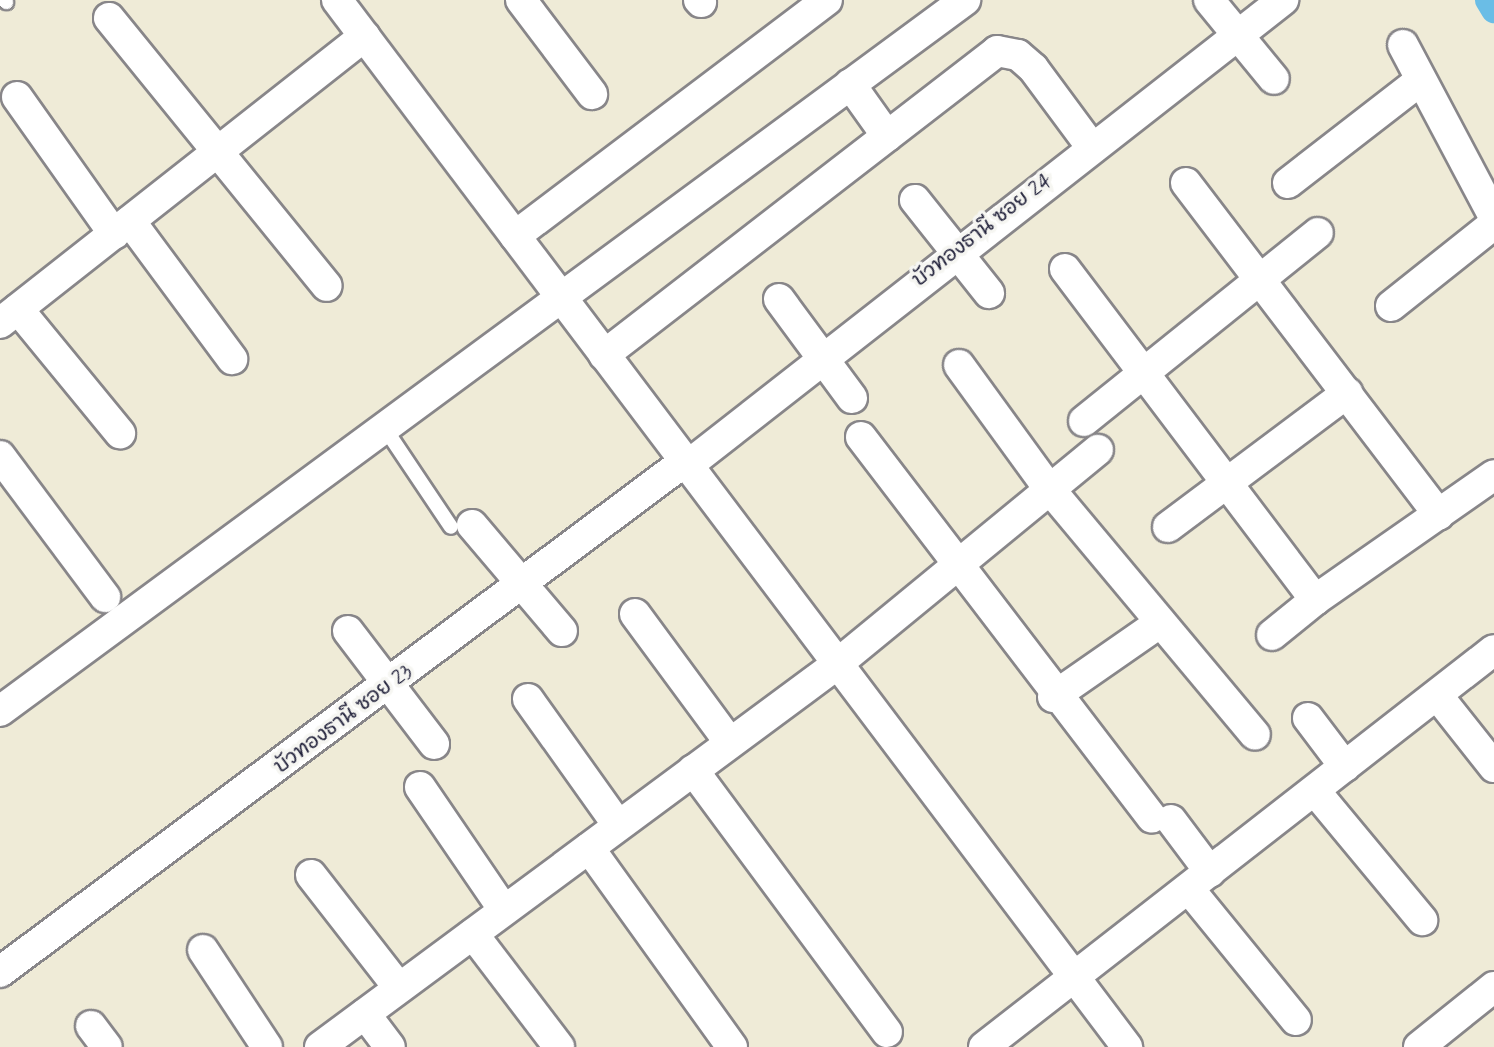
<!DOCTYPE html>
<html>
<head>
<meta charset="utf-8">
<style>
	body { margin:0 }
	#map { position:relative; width:1494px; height:1047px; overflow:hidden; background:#efebd7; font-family:Mynerve,"Playpen Sans Thai",sans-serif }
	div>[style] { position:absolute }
	.canal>* { height:26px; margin:-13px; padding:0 13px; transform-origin:13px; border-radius:13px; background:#6abde6 }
	.roads { filter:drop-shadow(2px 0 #888689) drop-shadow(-2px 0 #888689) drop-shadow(0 2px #888689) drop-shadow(0 -2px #888689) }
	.lane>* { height:14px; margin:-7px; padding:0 7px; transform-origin:7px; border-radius:7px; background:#fff }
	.street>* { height:30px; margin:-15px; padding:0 15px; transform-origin:15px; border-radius:15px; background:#fff }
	span { translate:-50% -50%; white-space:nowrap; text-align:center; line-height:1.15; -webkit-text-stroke:7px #f6f6f2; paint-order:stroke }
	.street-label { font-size:21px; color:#22223b }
</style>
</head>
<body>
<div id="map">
	<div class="canal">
		<div style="left:1488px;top:0;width:12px;rotate:59deg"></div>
	</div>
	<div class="roads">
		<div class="lane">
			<div style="left:4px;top:0;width:3px;rotate:45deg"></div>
			<div style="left:384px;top:427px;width:120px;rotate:56.2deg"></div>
		</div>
		<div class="street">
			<div style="left:337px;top:0;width:1312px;rotate:52.96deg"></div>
			<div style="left:521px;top:0;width:118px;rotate:52.9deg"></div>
			<div style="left:699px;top:0;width:3px;rotate:45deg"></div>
			<div style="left:1209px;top:0;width:102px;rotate:50.6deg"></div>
			<div style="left:109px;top:18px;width:345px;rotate:50.9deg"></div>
			<div style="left:1403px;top:45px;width:195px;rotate:62.1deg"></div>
			<div style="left:850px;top:84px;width:64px;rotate:54.6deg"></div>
			<div style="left:17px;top:97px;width:168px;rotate:54.7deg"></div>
			<div style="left:1186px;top:183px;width:417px;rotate:52.7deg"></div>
			<div style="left:1288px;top:183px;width:168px;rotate:-37.8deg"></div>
			<div style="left:915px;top:200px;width:119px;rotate:51.5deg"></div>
			<div style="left:130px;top:221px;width:172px;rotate:53.5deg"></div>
			<div style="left:515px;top:236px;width:391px;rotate:-37.1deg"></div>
			<div style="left:1065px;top:269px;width:415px;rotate:52.9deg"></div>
			<div style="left:1315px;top:600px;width:218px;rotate:-34.9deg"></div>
			<div style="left:779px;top:299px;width:123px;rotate:53.6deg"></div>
			<div style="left:1391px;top:306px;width:132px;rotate:-38.5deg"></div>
			<div style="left:18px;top:309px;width:161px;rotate:50.6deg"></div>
			<div style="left:0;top:323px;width:464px;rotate:-38.2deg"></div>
			<div style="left:604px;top:355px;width:497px;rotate:-37.7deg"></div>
			<div style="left:997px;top:51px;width:21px;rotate:11deg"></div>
			<div style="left:1018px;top:55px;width:20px;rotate:41deg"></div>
			<div style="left:1033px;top:68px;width:96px;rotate:53.5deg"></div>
			<div style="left:959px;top:365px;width:150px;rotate:54deg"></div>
			<div style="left:1047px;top:486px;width:324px;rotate:50.1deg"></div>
			<div style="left:1084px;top:421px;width:300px;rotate:-38.8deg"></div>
			<div style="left:861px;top:437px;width:479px;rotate:52.6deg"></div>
			<div style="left:0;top:456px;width:176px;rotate:53.3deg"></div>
			<div style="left:687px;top:466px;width:757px;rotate:-38.02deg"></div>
			<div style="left:472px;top:525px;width:139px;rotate:49.7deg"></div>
			<div style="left:1168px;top:527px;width:224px;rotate:-36.8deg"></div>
			<div style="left:635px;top:614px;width:160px;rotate:53.6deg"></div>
			<div style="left:348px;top:631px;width:142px;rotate:52.7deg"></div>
			<div style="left:1272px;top:635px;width:55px;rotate:-39.1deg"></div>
			<div style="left:1437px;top:695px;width:92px;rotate:51.6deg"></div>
			<div style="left:1053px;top:697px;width:131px;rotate:-34.8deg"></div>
			<div style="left:528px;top:699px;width:155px;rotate:54.5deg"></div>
			<div style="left:0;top:711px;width:1199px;rotate:-36.38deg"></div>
			<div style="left:1308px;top:718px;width:61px;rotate:52.9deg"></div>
			<div style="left:693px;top:770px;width:326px;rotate:53.5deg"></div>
			<div style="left:420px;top:787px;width:149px;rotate:55.7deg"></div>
			<div style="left:1315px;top:791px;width:168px;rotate:50.3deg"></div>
			<div style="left:1171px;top:820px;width:65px;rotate:53.1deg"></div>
			<div style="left:589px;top:848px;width:245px;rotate:54.3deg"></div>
			<div style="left:311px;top:875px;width:143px;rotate:52.1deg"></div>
			<div style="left:1189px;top:889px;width:169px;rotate:50.8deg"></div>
			<div style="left:473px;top:934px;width:142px;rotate:52.7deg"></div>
			<div style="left:203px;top:950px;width:116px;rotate:56.6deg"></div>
			<div style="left:0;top:972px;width:853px;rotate:-36.71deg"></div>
			<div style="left:365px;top:1014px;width:41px;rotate:52.9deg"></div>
			<div style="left:91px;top:1026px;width:26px;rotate:53deg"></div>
			<div style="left:320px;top:1047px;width:642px;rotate:-36.51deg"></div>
			<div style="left:836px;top:665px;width:339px;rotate:-39.4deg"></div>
			<div style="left:984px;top:1047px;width:646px;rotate:-37.9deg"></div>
			<div style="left:1419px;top:1047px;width:96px;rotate:-38.7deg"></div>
		</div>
	</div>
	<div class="street-label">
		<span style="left:982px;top:230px;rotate:-38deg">บัวทองธานี ซอย 24</span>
		<span style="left:343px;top:719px;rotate:-37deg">บัวทองธานี ซอย 23</span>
	</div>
</div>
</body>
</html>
